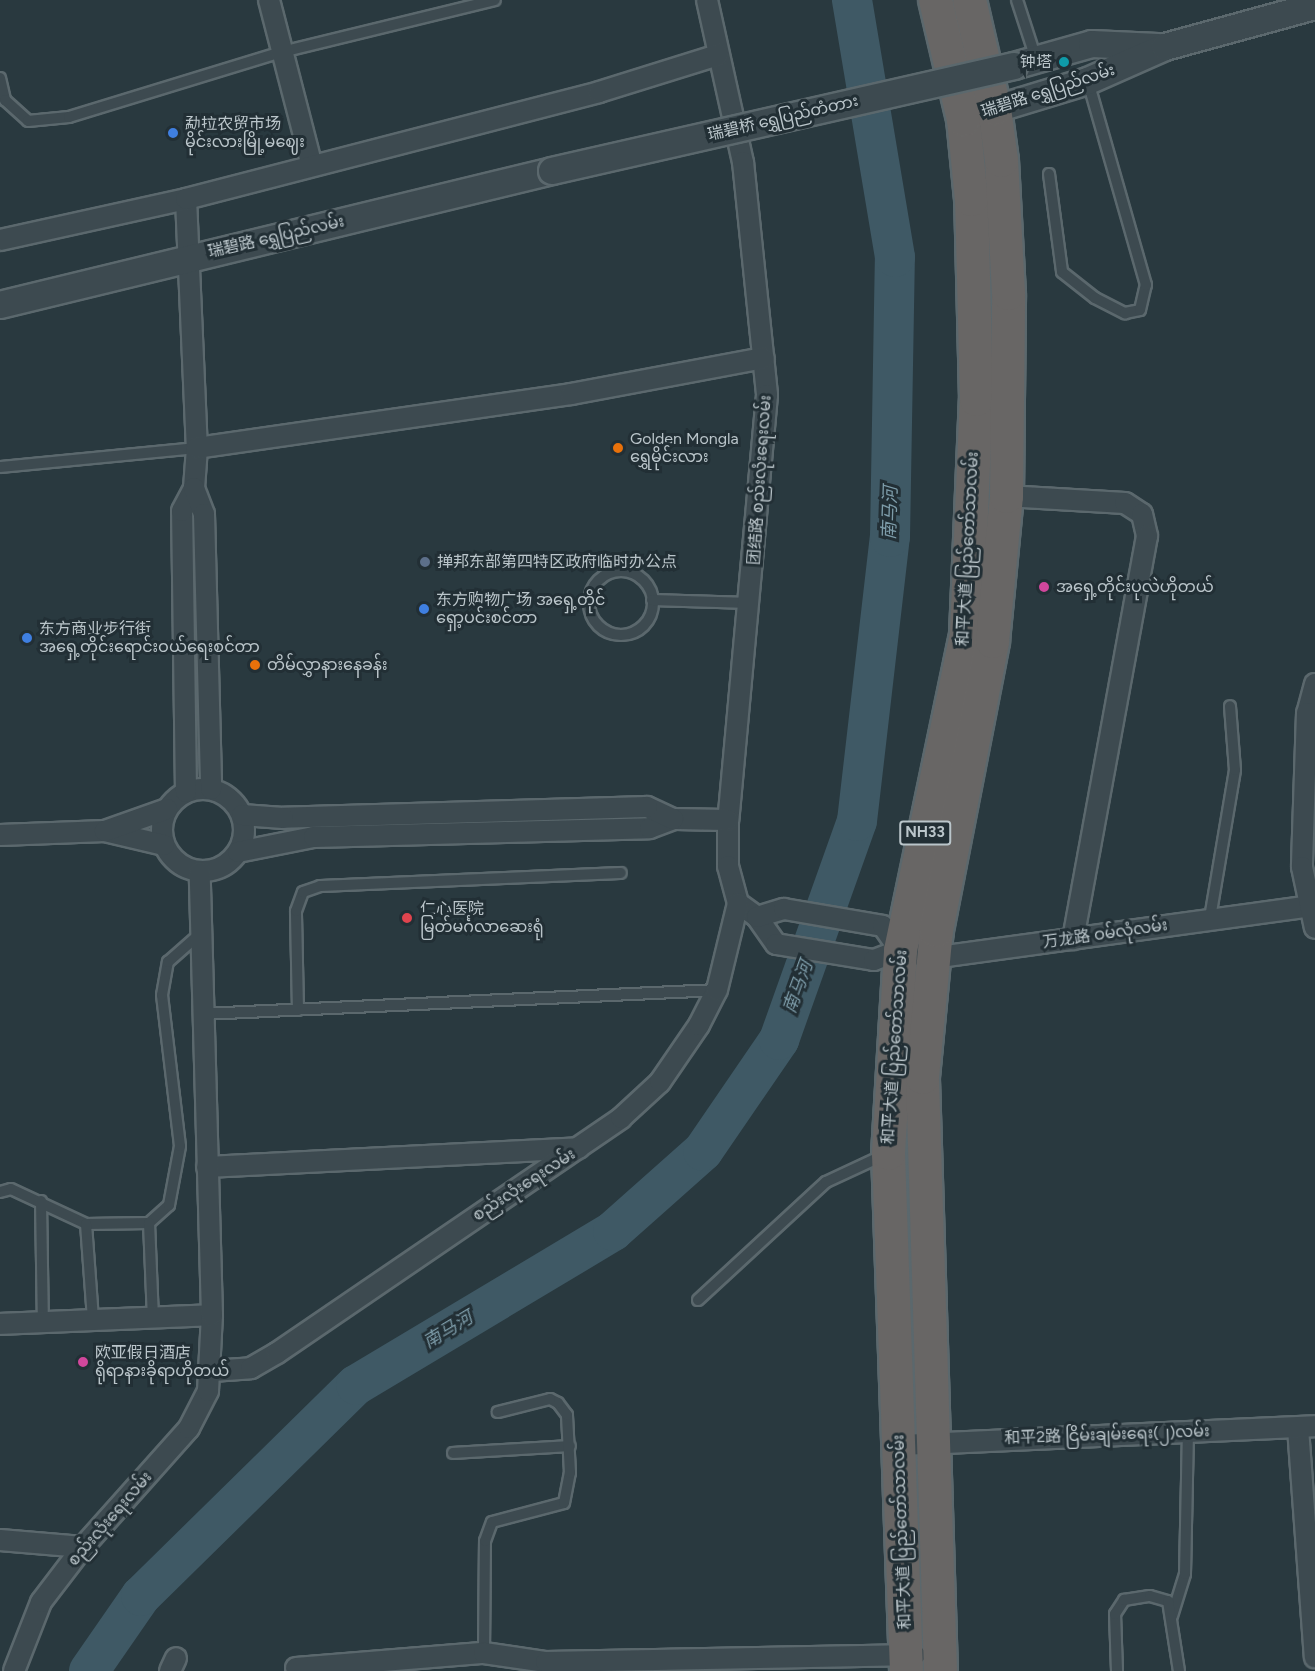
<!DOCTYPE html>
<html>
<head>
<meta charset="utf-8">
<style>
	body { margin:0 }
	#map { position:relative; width:1315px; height:1671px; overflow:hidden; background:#29393f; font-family:Figtree,"Noto Sans SC","Noto Sans Myanmar",sans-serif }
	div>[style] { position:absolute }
	.river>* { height:40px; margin:-20px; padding:0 20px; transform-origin:20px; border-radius:20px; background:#3f5965 }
	.roads { filter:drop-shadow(2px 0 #5b686d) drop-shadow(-2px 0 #5b686d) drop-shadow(0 2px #5b686d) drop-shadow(0 -2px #5b686d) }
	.service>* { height:10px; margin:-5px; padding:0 5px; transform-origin:5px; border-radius:5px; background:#3d4a50 }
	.service>.ring { margin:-5px; padding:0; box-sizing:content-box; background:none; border:10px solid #3d4a50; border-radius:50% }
	.minor>* { height:20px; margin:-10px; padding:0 10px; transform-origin:10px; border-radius:10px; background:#3d4a50 }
	.minor>.ring { margin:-10px; padding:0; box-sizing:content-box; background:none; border:20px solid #3d4a50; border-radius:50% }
	.tertiary>* { height:26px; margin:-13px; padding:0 13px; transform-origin:13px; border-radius:13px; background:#3d4a50 }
	.trunk>* { height:33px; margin:-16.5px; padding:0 16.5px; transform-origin:16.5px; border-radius:16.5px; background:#686665 }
	.bridges { filter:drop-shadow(2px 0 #5b686d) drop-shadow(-2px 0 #5b686d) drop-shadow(0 2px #5b686d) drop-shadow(0 -2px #5b686d) }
	.tertiary-bridge>* { height:26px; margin:-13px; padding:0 13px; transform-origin:13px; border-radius:13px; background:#3d4a50 }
	.dots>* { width:16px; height:16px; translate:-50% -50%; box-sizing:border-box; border:3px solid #222f35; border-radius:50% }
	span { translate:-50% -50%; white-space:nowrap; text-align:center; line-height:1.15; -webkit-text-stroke:6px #222f35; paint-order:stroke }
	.shield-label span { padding:2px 4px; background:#222f35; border:2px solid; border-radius:4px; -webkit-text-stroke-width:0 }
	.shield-label { font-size:15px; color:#bac5ca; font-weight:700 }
	.poi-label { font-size:16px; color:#bac5ca }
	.right { translate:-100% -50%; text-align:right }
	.left { translate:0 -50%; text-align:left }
	.street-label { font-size:16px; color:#bac5ca }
	.water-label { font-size:18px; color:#7e9daa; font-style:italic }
</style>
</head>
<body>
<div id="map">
	<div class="river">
		<div style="left:89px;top:1671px;width:91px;rotate:-55.3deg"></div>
		<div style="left:141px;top:1596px;width:301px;rotate:-44.5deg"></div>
		<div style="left:356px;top:1385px;width:300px;rotate:-30.9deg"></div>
		<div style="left:613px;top:1231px;width:120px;rotate:-41.6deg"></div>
		<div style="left:703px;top:1151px;width:135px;rotate:-55.6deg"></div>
		<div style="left:779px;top:1040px;width:232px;rotate:-70.4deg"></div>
		<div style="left:857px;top:821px;width:286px;rotate:-83.4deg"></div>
		<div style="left:890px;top:537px;width:280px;rotate:-89deg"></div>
		<div style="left:895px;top:257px;width:261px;rotate:-99.5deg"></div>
	</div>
	<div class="roads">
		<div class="service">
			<div style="left:1017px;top:0;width:62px;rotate:72.1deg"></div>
			<div style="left:0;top:78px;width:23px;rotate:77deg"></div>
			<div style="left:5px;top:100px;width:31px;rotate:42deg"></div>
			<div style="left:28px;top:121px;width:41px;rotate:-5.6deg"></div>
			<div style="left:69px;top:117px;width:223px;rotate:-17deg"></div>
			<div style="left:282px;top:52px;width:219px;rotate:-13.7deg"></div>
			<div style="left:1049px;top:174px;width:99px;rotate:82.4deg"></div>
			<div style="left:1062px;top:272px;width:42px;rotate:38.2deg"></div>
			<div style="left:1095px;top:298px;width:34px;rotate:27deg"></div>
			<div style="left:1125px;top:313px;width:15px;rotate:-11deg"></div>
			<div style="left:1140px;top:310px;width:26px;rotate:-77deg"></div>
			<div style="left:1146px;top:285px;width:212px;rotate:-105.9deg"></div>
			<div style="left:0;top:467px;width:198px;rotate:-5.5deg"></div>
			<div class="ring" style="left:589px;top:571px;width:54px;height:54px"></div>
			<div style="left:652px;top:600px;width:98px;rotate:1.8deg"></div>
			<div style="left:1210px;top:918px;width:150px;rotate:-80.4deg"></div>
			<div style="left:1235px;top:770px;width:64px;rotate:-94.5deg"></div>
			<div style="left:298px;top:1010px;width:99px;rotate:-91.2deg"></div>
			<div style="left:296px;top:911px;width:20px;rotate:-70deg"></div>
			<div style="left:303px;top:892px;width:18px;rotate:-19deg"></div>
			<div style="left:320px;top:886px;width:301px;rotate:-2.5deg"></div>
			<div style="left:203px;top:1014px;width:515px;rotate:-2.67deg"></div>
			<div style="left:0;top:1192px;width:11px;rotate:-15deg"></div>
			<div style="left:11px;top:1189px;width:83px;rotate:25deg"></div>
			<div style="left:86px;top:1224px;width:63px;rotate:-0.9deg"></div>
			<div style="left:149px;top:1223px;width:27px;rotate:-42deg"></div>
			<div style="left:169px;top:1205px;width:60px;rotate:-79.4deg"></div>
			<div style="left:180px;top:1146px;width:152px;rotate:-96.8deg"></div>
			<div style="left:162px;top:995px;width:34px;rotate:-80deg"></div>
			<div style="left:168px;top:962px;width:45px;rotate:-41.4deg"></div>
			<div style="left:41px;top:1201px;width:121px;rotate:89.1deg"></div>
			<div style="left:149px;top:1223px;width:95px;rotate:87.6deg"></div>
			<div style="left:86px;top:1224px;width:96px;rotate:85.8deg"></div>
			<div style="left:698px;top:1300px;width:174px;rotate:-42.7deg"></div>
			<div style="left:826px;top:1182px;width:62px;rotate:-24.9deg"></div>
			<div style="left:453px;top:1453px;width:117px;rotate:-3.4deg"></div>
			<div style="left:1172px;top:1616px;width:44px;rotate:-72.8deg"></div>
			<div style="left:1185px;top:1574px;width:142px;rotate:-88.8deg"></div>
			<div style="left:484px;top:1653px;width:112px;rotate:-89.5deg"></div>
			<div style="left:485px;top:1541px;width:20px;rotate:-70deg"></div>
			<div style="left:492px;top:1522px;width:74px;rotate:-14.8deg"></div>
			<div style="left:564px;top:1503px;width:31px;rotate:-79deg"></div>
			<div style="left:570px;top:1473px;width:58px;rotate:-93deg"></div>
			<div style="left:567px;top:1415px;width:15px;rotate:-127deg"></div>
			<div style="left:558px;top:1403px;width:9px;rotate:-153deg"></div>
			<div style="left:550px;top:1399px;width:54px;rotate:166deg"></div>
			<div style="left:1117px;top:1671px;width:57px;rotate:-92deg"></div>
			<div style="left:1115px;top:1614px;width:17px;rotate:-57deg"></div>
			<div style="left:1124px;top:1600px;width:26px;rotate:-9deg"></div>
			<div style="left:1150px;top:1596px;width:19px;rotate:16deg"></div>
			<div style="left:1168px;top:1601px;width:71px;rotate:81.1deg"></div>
		</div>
		<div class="minor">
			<div style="left:269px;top:0;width:171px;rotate:75.5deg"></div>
			<div style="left:707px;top:0;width:166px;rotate:77.5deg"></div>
			<div style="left:743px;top:162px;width:234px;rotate:84.1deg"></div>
			<div style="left:767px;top:395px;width:427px;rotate:95.2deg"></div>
			<div style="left:728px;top:820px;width:46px;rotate:90deg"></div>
			<div style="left:728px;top:866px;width:38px;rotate:75deg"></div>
			<div style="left:738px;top:903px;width:24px;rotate:36deg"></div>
			<div style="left:757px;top:917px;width:33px;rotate:55deg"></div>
			<div style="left:776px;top:944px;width:99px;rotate:9.3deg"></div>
			<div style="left:874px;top:960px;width:28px;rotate:-21deg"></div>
			<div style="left:900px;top:950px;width:33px;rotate:14deg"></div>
			<div style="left:932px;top:958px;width:383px;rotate:-7.8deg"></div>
			<div style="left:186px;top:199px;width:249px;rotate:87.5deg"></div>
			<div style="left:197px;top:448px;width:40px;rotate:94.3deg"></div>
			<div style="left:0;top:240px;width:190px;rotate:-12.4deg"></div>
			<div style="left:186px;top:199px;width:427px;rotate:-14.5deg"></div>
			<div style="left:599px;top:92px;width:125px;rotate:-17.3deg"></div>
			<div style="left:197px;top:448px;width:378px;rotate:-8.2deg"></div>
			<div style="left:571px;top:394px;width:196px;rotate:-10.6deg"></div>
			<div style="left:1006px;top:496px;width:119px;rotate:3.4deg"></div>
			<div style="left:1125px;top:503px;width:20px;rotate:33deg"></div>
			<div style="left:1142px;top:514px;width:23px;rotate:77deg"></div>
			<div style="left:1147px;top:536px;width:410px;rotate:100.4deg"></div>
			<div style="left:1315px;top:684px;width:30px;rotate:105deg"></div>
			<div style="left:1307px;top:713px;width:154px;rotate:91.9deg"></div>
			<div style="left:1302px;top:867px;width:62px;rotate:78deg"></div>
			<div class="ring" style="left:162px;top:789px;width:62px;height:62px"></div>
			<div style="left:186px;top:792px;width:281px;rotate:-90.8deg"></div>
			<div style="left:182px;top:511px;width:26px;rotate:-62deg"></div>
			<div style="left:194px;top:488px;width:28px;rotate:69deg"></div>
			<div style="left:204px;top:514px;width:275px;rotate:88.5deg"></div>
			<div style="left:673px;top:819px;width:55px;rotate:1deg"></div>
			<div style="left:0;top:835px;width:105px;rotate:-2.2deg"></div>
			<div style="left:164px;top:845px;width:61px;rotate:-166.7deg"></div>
			<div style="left:105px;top:831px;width:66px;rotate:-19.5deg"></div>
			<div style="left:238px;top:852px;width:77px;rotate:-11.2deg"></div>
			<div style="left:314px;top:837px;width:336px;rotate:-1.5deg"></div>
			<div style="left:650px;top:828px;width:25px;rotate:-21deg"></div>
			<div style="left:673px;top:819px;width:29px;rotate:-155deg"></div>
			<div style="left:647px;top:807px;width:364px;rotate:178.3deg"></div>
			<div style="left:283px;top:818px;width:41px;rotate:-175.8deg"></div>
			<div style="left:757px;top:917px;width:28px;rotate:-17deg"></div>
			<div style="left:784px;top:909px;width:100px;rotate:9.7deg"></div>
			<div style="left:883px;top:926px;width:29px;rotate:55deg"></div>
			<div style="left:207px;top:1167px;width:372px;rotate:-2.9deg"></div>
			<div style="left:0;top:1324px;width:212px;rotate:-2.4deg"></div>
			<div style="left:212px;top:1371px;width:39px;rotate:-4deg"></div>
			<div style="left:251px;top:1368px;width:30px;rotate:-30deg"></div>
			<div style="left:277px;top:1353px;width:417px;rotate:-34.3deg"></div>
			<div style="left:621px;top:1118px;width:53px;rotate:-42.7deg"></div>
			<div style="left:660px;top:1082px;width:69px;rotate:-55.6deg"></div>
			<div style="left:699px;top:1025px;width:39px;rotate:-63deg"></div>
			<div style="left:717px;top:990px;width:89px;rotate:-76.4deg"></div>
			<div style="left:1298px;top:1428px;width:230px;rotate:85.8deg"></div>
			<div style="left:900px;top:1445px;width:415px;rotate:-2.6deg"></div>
			<div style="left:0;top:1540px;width:83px;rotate:4.8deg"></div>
			<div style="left:296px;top:1668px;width:189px;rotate:-4.6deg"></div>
			<div style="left:484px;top:1653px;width:63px;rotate:8.3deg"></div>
			<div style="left:546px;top:1662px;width:369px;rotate:-1.1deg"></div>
			<div style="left:14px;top:1671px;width:74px;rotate:-68.6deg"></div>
			<div style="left:41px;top:1602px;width:69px;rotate:-52.6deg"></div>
			<div style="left:83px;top:1547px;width:159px;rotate:-48.3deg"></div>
			<div style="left:189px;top:1428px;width:42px;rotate:-62.8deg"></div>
			<div style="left:208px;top:1391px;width:76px;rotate:-87deg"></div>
			<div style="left:212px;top:1315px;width:443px;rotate:-91.6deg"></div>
			<div style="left:170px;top:1671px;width:14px;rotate:-65deg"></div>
		</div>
		<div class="tertiary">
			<div style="left:1014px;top:66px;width:81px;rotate:-15.8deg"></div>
			<div style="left:1092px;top:44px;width:66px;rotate:2.6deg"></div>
			<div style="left:976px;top:115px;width:117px;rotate:-16.9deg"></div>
			<div style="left:1088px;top:81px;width:84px;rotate:-23.8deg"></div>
			<div style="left:1165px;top:47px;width:156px;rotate:-15.3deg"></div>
			<div style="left:0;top:305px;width:568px;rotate:-13.64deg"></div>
		</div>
		<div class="trunk">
			<div style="left:906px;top:1671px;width:518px;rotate:-91.99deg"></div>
			<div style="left:888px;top:1153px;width:203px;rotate:-86.6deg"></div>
			<div style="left:900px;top:950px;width:324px;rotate:-78.2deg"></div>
			<div style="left:966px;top:633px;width:234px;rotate:-87.6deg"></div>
			<div style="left:976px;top:399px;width:200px;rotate:-91.4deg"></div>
			<div style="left:971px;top:199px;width:80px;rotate:-95.7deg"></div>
			<div style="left:963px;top:119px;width:122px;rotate:-103.2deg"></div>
			<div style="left:940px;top:1671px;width:594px;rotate:-91.74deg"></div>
			<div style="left:922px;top:1077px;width:148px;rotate:-84.6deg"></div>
			<div style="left:936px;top:930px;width:294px;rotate:-79deg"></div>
			<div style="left:992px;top:641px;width:146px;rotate:-84.5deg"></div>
			<div style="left:1006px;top:496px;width:203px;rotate:-89.4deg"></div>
			<div style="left:1008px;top:293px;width:133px;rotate:-93deg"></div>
			<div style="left:1001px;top:160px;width:52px;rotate:-97.7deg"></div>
			<div style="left:994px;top:108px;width:111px;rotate:-103deg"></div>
		</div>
	</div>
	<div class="bridges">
		<div class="tertiary-bridge">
			<div style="left:552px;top:171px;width:474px;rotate:-12.8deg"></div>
		</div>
	</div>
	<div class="dots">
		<div style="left:1064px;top:62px;background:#0f9aa8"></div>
		<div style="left:173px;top:133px;background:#3f7fe0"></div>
		<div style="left:618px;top:448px;background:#e8710a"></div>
		<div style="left:425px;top:562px;background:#5c6f8a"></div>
		<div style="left:1044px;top:587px;background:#d1479c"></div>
		<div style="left:424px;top:609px;background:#3f7fe0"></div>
		<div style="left:27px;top:638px;background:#3f7fe0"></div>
		<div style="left:255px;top:665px;background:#e8710a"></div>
		<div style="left:407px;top:918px;background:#e0444e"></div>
		<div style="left:83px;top:1362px;background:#d1479c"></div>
	</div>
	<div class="shield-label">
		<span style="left:925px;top:833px">NH33</span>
	</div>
	<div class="poi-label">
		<span class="right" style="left:1052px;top:62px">钟塔</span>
		<span class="left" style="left:185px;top:133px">勐拉农贸市场<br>မိုင်းလားမြို့မဈေး</span>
		<span class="left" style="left:630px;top:448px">Golden Mongla<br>ရွှေမိုင်းလား</span>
		<span class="left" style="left:437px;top:562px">掸邦东部第四特区政府临时办公点</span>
		<span class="left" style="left:1056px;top:587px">အရှေ့တိုင်းပုလဲဟိုတယ်</span>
		<span class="left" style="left:436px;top:609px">东方购物广场 အရှေ့တိုင်<br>ရှော့ပင်းစင်တာ</span>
		<span class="left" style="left:39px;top:638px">东方商业步行街<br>အရှေ့တိုင်းရောင်းဝယ်ရေးစင်တာ</span>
		<span class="left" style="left:267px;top:665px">တိမ်လွှာနားနေခန်း</span>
		<span class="left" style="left:420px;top:918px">仁心医院<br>မြတ်မင်္ဂလာဆေးရုံ</span>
		<span class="left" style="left:95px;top:1362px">欧亚假日酒店<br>ရိုရာနားခိုရာဟိုတယ်</span>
	</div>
	<div class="street-label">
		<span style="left:1048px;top:91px;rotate:-18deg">瑞碧路 ရွှေပြည်လမ်း</span>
		<span style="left:783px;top:118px;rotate:-13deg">瑞碧桥 ရွှေပြည်တံတား</span>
		<span style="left:276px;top:237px;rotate:-13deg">瑞碧路 ရွှေပြည်လမ်း</span>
		<span style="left:760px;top:480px;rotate:-86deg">团结路 စည်းလုံးရေးလမ်း</span>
		<span style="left:968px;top:549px;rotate:-87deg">和平大道 ပြည်တော်သာလမ်း</span>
		<span style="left:1105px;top:934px;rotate:-8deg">万龙路 ဝမ်လုံလမ်း</span>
		<span style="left:895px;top:1047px;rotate:-86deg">和平大道 ပြည်တော်သာလမ်း</span>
		<span style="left:524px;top:1185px;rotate:-33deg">စည်းလုံးရေးလမ်း</span>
		<span style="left:1107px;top:1435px;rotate:-2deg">和平2路 ငြိမ်းချမ်းရေး(၂)လမ်း</span>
		<span style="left:110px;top:1519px;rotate:-49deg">စည်းလုံးရေးလမ်း</span>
		<span style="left:902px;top:1532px;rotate:-92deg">和平大道 ပြည်တော်သာလမ်း</span>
	</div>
	<div class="water-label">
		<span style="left:890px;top:513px;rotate:-88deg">南马河</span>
		<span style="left:798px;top:987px;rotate:-70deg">南马河</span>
		<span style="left:448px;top:1330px;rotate:-31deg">南马河</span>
	</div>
</div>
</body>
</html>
